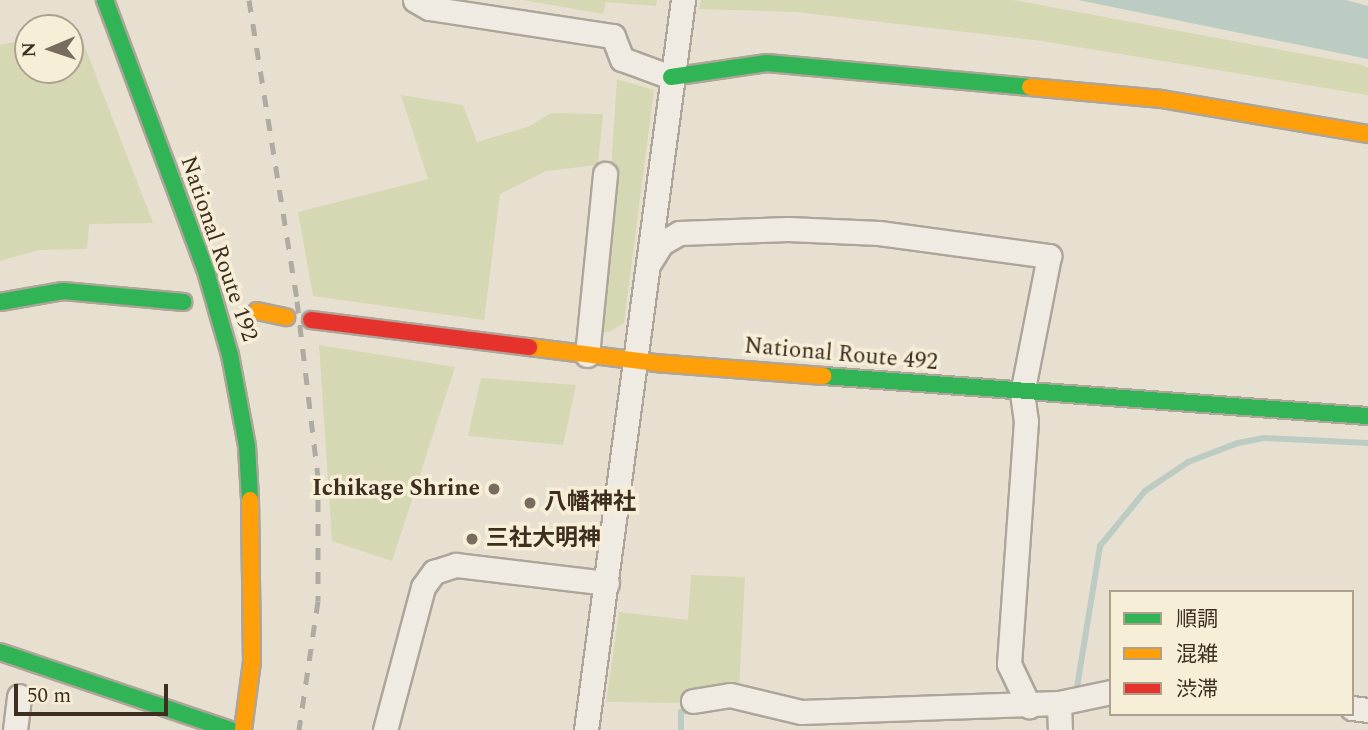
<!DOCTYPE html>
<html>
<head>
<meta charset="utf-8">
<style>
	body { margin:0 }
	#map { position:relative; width:1368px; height:730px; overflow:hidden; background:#e7e0d1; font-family:Spectral,"Noto Sans JP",serif }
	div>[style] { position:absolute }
	.green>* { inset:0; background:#d6d7b3 }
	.water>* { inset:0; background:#bcccc2 }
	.stream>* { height:6px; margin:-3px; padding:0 3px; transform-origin:3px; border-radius:3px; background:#bcccc2 }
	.roads { filter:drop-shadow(2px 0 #ada599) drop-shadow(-2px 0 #ada599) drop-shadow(0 2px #ada599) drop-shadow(0 -2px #ada599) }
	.street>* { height:23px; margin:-11.5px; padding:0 11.5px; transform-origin:11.5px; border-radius:11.5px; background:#efebe3 }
	.fast>* { height:16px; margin:-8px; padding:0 8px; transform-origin:8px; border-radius:8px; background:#30b455 }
	.slow>* { height:16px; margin:-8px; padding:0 8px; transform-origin:8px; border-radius:8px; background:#ff9f0a }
	.jam>* { height:16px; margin:-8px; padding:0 8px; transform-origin:8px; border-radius:8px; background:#e5322d }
	.rail>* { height:5px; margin-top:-2.5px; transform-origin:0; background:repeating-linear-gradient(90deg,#afaaa2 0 12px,transparent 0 24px) }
	.dots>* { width:19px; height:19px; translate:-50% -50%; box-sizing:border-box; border:4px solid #f7eed8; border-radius:50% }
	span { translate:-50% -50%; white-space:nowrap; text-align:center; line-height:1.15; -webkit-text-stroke:7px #f7eed8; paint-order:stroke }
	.street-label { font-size:23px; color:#3d2e20 }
	.poi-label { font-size:23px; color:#3d2e20; font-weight:700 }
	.right { translate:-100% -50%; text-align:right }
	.left { translate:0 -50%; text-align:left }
	.legend { position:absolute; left:1109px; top:590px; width:245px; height:126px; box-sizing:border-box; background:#f7eed8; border:2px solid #ada18e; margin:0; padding:9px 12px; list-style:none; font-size:21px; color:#3d2e20 }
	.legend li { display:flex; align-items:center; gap:14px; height:35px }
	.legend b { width:35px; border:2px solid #ada18e }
	.north { position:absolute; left:14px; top:14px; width:70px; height:70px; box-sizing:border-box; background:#f7eed8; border:2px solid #ada18e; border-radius:50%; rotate:268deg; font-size:19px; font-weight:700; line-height:28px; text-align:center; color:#3d2e20 }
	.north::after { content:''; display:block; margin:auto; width:24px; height:32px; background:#786c5e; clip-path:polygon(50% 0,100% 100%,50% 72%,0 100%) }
	.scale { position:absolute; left:14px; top:684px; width:154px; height:32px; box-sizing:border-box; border:4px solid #3d2e20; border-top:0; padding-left:9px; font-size:21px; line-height:24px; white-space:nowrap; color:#3d2e20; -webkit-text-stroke:5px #f7eed8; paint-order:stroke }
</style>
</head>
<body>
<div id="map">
	<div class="green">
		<div style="clip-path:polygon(523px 0,657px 0,656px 6px,606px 2px,603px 14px)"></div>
		<div style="clip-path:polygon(701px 0,1013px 0,1362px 65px,1368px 68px,1368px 95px,1042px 41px,796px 12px,699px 9px)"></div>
		<div style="clip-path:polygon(78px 29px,153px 223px,89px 224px,87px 249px,39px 250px,0 261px,0 45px,28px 39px,28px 70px,70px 70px,70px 30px)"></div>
		<div style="clip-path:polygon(617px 79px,654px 90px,624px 323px,609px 332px,600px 332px)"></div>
		<div style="clip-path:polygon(401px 95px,463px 105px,477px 142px,530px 126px,551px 113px,603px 114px,598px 165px,546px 171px,500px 194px,484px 320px,313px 296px,298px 212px,428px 179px)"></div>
		<div style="clip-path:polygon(319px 345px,455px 367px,392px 561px,332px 541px)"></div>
		<div style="clip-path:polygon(481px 378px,576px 385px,563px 445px,468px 436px)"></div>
		<div style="clip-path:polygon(691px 575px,745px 577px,739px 689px,682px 703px,606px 702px,619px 612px,688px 620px)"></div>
	</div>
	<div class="water">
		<div style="clip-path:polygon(1078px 0,1346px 0,1368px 6px,1368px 59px)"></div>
	</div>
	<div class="stream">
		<div style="left:1076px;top:693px;width:149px;rotate:-80.7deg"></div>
		<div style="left:1100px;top:546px;width:71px;rotate:-50.7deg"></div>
		<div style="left:1145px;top:491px;width:52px;rotate:-34deg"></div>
		<div style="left:1188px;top:462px;width:53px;rotate:-20.8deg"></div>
		<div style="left:1238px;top:443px;width:26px;rotate:-11deg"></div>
		<div style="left:1264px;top:438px;width:104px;rotate:2.8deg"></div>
		<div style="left:681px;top:730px;width:18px;rotate:-90deg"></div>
		<div style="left:681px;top:712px;width:11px;rotate:-15deg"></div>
	</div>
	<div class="roads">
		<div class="street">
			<div style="left:415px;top:0;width:16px;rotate:30deg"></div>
			<div style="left:429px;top:8px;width:186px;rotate:8.7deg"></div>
			<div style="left:613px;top:36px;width:25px;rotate:69deg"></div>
			<div style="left:622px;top:59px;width:52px;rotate:20.2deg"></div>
			<div style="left:648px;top:265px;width:26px;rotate:-58deg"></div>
			<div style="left:662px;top:243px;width:20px;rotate:-30deg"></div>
			<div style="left:679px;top:233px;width:109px;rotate:-2.1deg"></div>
			<div style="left:788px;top:229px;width:91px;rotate:2.5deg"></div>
			<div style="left:879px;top:233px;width:172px;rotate:7.7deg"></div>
			<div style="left:1049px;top:256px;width:140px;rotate:101.1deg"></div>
			<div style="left:1022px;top:393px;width:28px;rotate:82deg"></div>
			<div style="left:1026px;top:421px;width:244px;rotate:94deg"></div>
			<div style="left:1009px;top:664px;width:47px;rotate:64.5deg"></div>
			<div style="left:587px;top:355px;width:182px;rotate:-84.3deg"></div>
			<div style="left:693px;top:701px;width:37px;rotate:-9deg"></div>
			<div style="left:730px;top:695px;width:73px;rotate:13.5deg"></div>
			<div style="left:801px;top:712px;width:258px;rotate:-2deg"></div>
			<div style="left:1059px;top:703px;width:27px;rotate:88deg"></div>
			<div style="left:1059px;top:703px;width:53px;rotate:-11.9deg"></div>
			<div style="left:1352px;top:708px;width:16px;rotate:7deg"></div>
			<div style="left:15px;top:730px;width:34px;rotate:-83deg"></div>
			<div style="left:385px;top:730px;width:148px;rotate:-75.1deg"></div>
			<div style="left:423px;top:587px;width:19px;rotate:-54deg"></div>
			<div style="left:434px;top:572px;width:23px;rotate:-18deg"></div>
			<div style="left:456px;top:565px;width:152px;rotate:6.8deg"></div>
			<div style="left:586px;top:730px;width:736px;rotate:-82.43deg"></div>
		</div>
		<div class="fast">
			<div style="left:105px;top:0;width:293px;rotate:69.6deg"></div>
			<div style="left:207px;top:275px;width:83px;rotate:74deg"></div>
			<div style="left:230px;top:355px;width:93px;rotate:79.4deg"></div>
			<div style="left:247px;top:446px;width:54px;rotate:86.8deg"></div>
			<div style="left:671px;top:77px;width:97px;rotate:-8.3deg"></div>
			<div style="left:767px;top:63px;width:264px;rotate:5.2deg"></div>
			<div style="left:0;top:302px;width:64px;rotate:-9.9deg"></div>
			<div style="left:63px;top:291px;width:121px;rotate:5.2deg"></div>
			<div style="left:824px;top:376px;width:545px;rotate:4.21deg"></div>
			<div style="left:0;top:652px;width:243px;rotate:18.7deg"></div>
		</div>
		<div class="slow">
			<div style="left:1030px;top:87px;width:132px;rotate:5.2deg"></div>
			<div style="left:1161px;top:99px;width:210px;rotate:9.6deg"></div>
			<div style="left:257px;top:311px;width:30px;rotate:12deg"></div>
			<div style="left:529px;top:347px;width:127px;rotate:7.2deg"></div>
			<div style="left:655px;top:363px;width:169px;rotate:4.4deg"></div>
			<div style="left:243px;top:730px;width:69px;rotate:-82.5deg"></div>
			<div style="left:252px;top:662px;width:162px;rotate:-90.7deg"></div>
		</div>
		<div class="jam">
			<div style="left:311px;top:320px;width:220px;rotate:7.1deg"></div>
		</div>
	</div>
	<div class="rail">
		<div style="left:249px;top:0;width:305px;rotate:80.9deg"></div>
		<div style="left:297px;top:301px;width:176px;rotate:83.2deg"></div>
		<div style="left:318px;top:476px;width:125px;rotate:90deg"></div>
		<div style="left:318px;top:601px;width:130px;rotate:98.4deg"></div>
	</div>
	<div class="dots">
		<div style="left:494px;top:489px;background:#786c5e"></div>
		<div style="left:530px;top:503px;background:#786c5e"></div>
		<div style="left:472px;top:539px;background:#786c5e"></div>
	</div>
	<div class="street-label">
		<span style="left:218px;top:249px;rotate:71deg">National Route 192</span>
		<span style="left:841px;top:355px;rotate:5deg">National Route 492</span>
	</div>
	<div class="poi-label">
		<span class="right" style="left:480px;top:489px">Ichikage Shrine</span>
		<span class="left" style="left:544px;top:503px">八幡神社</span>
		<span class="left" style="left:486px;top:539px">三社大明神</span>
	</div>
	<ul class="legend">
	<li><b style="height:9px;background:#30b455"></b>順調</li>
	<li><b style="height:9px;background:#ff9f0a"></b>混雑</li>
	<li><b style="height:9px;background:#e5322d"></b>渋滞</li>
	</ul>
	<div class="north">N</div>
	<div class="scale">50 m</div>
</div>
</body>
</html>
